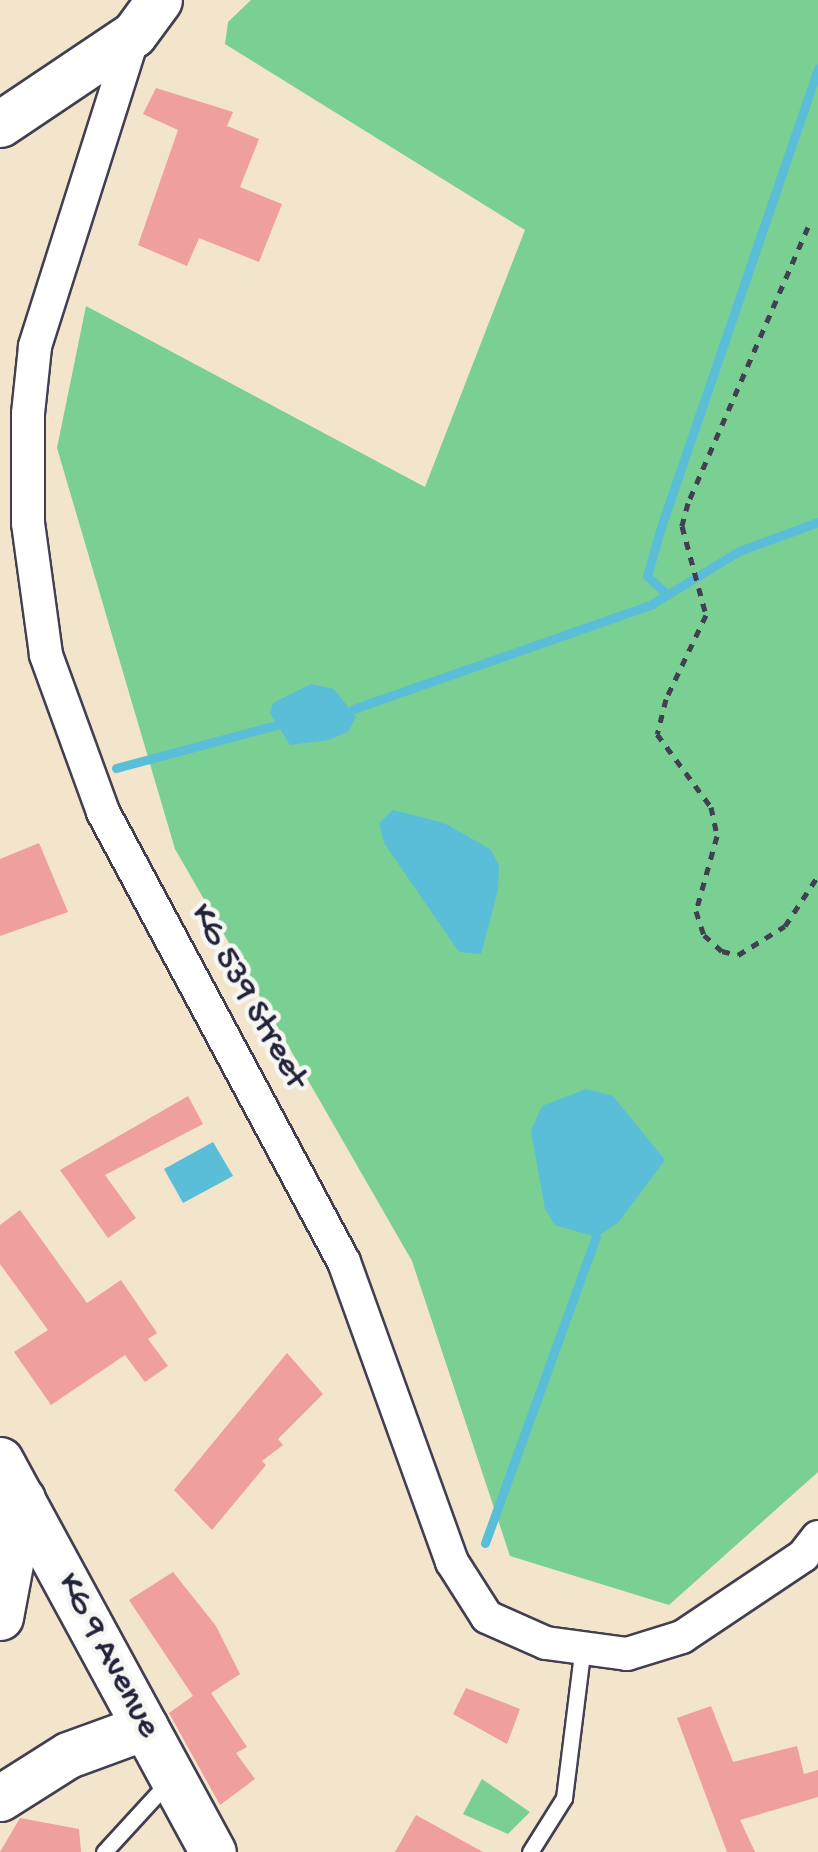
<!DOCTYPE html>
<html>
<head>
<meta charset="utf-8">
<style>
	body { margin:0 }
	#map { position:relative; width:818px; height:1852px; overflow:hidden; background:#f3e4cc; font-family:"Gochi Hand",sans-serif }
	div>[style] { position:absolute }
	.green>* { inset:0; background:#7acf93 }
	.water>* { inset:0; background:#5abed8 }
	.stream>* { height:9px; margin:-4.5px; padding:0 4.5px; transform-origin:4.5px; border-radius:4.5px; background:#5abed8 }
	.building>* { inset:0; background:#ee9f9e }
	.path>* { height:5px; margin-top:-2.5px; transform-origin:0; background:repeating-linear-gradient(90deg,#413f51 0 8px,transparent 0 16px) }
	.roads { filter:drop-shadow(2px 0 #413f51) drop-shadow(-2px 0 #413f51) drop-shadow(0 2px #413f51) drop-shadow(0 -2px #413f51) }
	.lane>* { height:15px; margin:-7.5px; padding:0 7.5px; transform-origin:7.5px; border-radius:7.5px; background:#fff }
	.street>* { height:32px; margin:-16px; padding:0 16px; transform-origin:16px; border-radius:16px; background:#fff }
	.secondary>* { height:45px; margin:-22.5px; padding:0 22.5px; transform-origin:22.5px; border-radius:22.5px; background:#fff }
	span { translate:-50% -50%; white-space:nowrap; text-align:center; line-height:1.15; -webkit-text-stroke:9px #f6f6f2; paint-order:stroke }
	.street-label { font-size:35px; color:#22223b }
</style>
</head>
<body>
<div id="map">
	<div class="green">
		<div style="clip-path:polygon(251px 0,818px 0,818px 1472px,669px 1605px,510px 1556px,412px 1261px,175px 849px,57px 448px,86px 306px,425px 487px,525px 230px,225px 44px,228px 22px)"></div>
		<div style="clip-path:polygon(482px 1779px,530px 1812px,508px 1834px,463px 1814px)"></div>
	</div>
	<div class="water">
		<div style="clip-path:polygon(311px 684px,334px 689px,356px 717px,348px 732px,328px 740px,290px 745px,270px 713px,273px 703px)"></div>
		<div style="clip-path:polygon(393px 810px,444px 823px,490px 849px,499px 865px,498px 890px,481px 954px,459px 952px,384px 843px,379px 823px)"></div>
		<div style="clip-path:polygon(586px 1089px,613px 1096px,665px 1160px,618px 1223px,596px 1237px,555px 1225px,545px 1209px,531px 1131px,542px 1106px)"></div>
		<div style="clip-path:polygon(213px 1142px,233px 1176px,183px 1203px,164px 1169px)"></div>
	</div>
	<div class="stream">
		<div style="left:668px;top:595px;width:28px;rotate:-138deg"></div>
		<div style="left:647px;top:576px;width:51px;rotate:-74.1deg"></div>
		<div style="left:661px;top:527px;width:485px;rotate:-71.1deg"></div>
		<div style="left:353px;top:709px;width:317px;rotate:-19.3deg"></div>
		<div style="left:652px;top:604px;width:102px;rotate:-31.3deg"></div>
		<div style="left:739px;top:551px;width:84px;rotate:-20.2deg"></div>
		<div style="left:116px;top:768px;width:166px;rotate:-15deg"></div>
		<div style="left:485px;top:1543px;width:326px;rotate:-70.1deg"></div>
	</div>
	<div class="building">
		<div style="clip-path:polygon(156px 88px,233px 112px,227px 126px,259px 139px,240px 187px,282px 204px,259px 262px,199px 238px,187px 266px,138px 245px,178px 130px,143px 114px)"></div>
		<div style="clip-path:polygon(39px 843px,68px 912px,0 936px,0 859px)"></div>
		<div style="clip-path:polygon(188px 1096px,203px 1124px,105px 1175px,136px 1218px,108px 1238px,60px 1170px)"></div>
		<div style="clip-path:polygon(20px 1210px,87px 1303px,121px 1280px,157px 1333px,148px 1339px,168px 1366px,145px 1382px,125px 1355px,51px 1405px,14px 1352px,48px 1330px,0 1264px,0 1225px)"></div>
		<div style="clip-path:polygon(287px 1353px,323px 1394px,278px 1439px,283px 1445px,262px 1461px,266px 1465px,212px 1530px,174px 1490px)"></div>
		<div style="clip-path:polygon(173px 1572px,216px 1626px,240px 1674px,211px 1693px,247px 1747px,236px 1753px,255px 1779px,220px 1805px,169px 1713px,193px 1696px,129px 1600px)"></div>
		<div style="clip-path:polygon(466px 1688px,520px 1709px,507px 1744px,453px 1714px)"></div>
		<div style="clip-path:polygon(711px 1706px,733px 1762px,797px 1746px,804px 1774px,818px 1770px,818px 1797px,740px 1820px,755px 1852px,727px 1852px,677px 1718px)"></div>
		<div style="clip-path:polygon(416px 1815px,483px 1852px,395px 1852px)"></div>
		<div style="clip-path:polygon(20px 1818px,79px 1829px,81px 1852px,0 1852px)"></div>
	</div>
	<div class="path">
		<div style="left:808px;top:227px;width:301px;rotate:113.5deg"></div>
		<div style="left:688px;top:503px;width:24px;rotate:105deg"></div>
		<div style="left:682px;top:526px;width:92px;rotate:74.9deg"></div>
		<div style="left:706px;top:615px;width:93px;rotate:115.5deg"></div>
		<div style="left:666px;top:699px;width:36px;rotate:104deg"></div>
		<div style="left:657px;top:734px;width:91px;rotate:53.5deg"></div>
		<div style="left:711px;top:807px;width:30px;rotate:78deg"></div>
		<div style="left:717px;top:836px;width:78px;rotate:105.6deg"></div>
		<div style="left:696px;top:911px;width:25px;rotate:72deg"></div>
		<div style="left:704px;top:935px;width:24px;rotate:42deg"></div>
		<div style="left:722px;top:951px;width:16px;rotate:14deg"></div>
		<div style="left:738px;top:955px;width:55px;rotate:-31.7deg"></div>
		<div style="left:785px;top:926px;width:60px;rotate:-56.6deg"></div>
	</div>
	<div class="roads">
		<div class="lane">
			<div style="left:104px;top:1852px;width:96px;rotate:-47.5deg"></div>
			<div style="left:530px;top:1852px;width:64px;rotate:-57.8deg"></div>
			<div style="left:564px;top:1798px;width:153px;rotate:-82.9deg"></div>
		</div>
		<div class="street">
			<div style="left:134px;top:34px;width:328px;rotate:107.6deg"></div>
			<div style="left:35px;top:347px;width:67px;rotate:96deg"></div>
			<div style="left:28px;top:414px;width:109px;rotate:90deg"></div>
			<div style="left:28px;top:523px;width:133px;rotate:82.2deg"></div>
			<div style="left:46px;top:655px;width:167px;rotate:70deg"></div>
			<div style="left:103px;top:812px;width:510px;rotate:61.83deg"></div>
			<div style="left:344px;top:1262px;width:319px;rotate:70.2deg"></div>
			<div style="left:452px;top:1562px;width:65px;rotate:57.5deg"></div>
			<div style="left:487px;top:1617px;width:64px;rotate:23.8deg"></div>
			<div style="left:546px;top:1643px;width:82px;rotate:7.7deg"></div>
			<div style="left:627px;top:1654px;width:58px;rotate:-17.2deg"></div>
			<div style="left:682px;top:1637px;width:146px;rotate:-33.8deg"></div>
			<div style="left:803px;top:1556px;width:24px;rotate:-52deg"></div>
		</div>
		<div class="secondary">
			<div style="left:0;top:124px;width:161px;rotate:-33.9deg"></div>
			<div style="left:134px;top:34px;width:42px;rotate:-53.7deg"></div>
			<div style="left:0;top:1460px;width:446px;rotate:61.5deg"></div>
			<div style="left:0;top:1617px;width:120px;rotate:-79.4deg"></div>
			<div style="left:0;top:1798px;width:80px;rotate:-32.3deg"></div>
			<div style="left:68px;top:1755px;width:82px;rotate:-20deg"></div>
		</div>
	</div>
	<div class="street-label">
		<span style="left:247px;top:997px;rotate:61deg">KG 539 Street</span>
		<span style="left:107px;top:1656px;rotate:62deg">KG 9 Avenue</span>
	</div>
</div>
</body>
</html>
